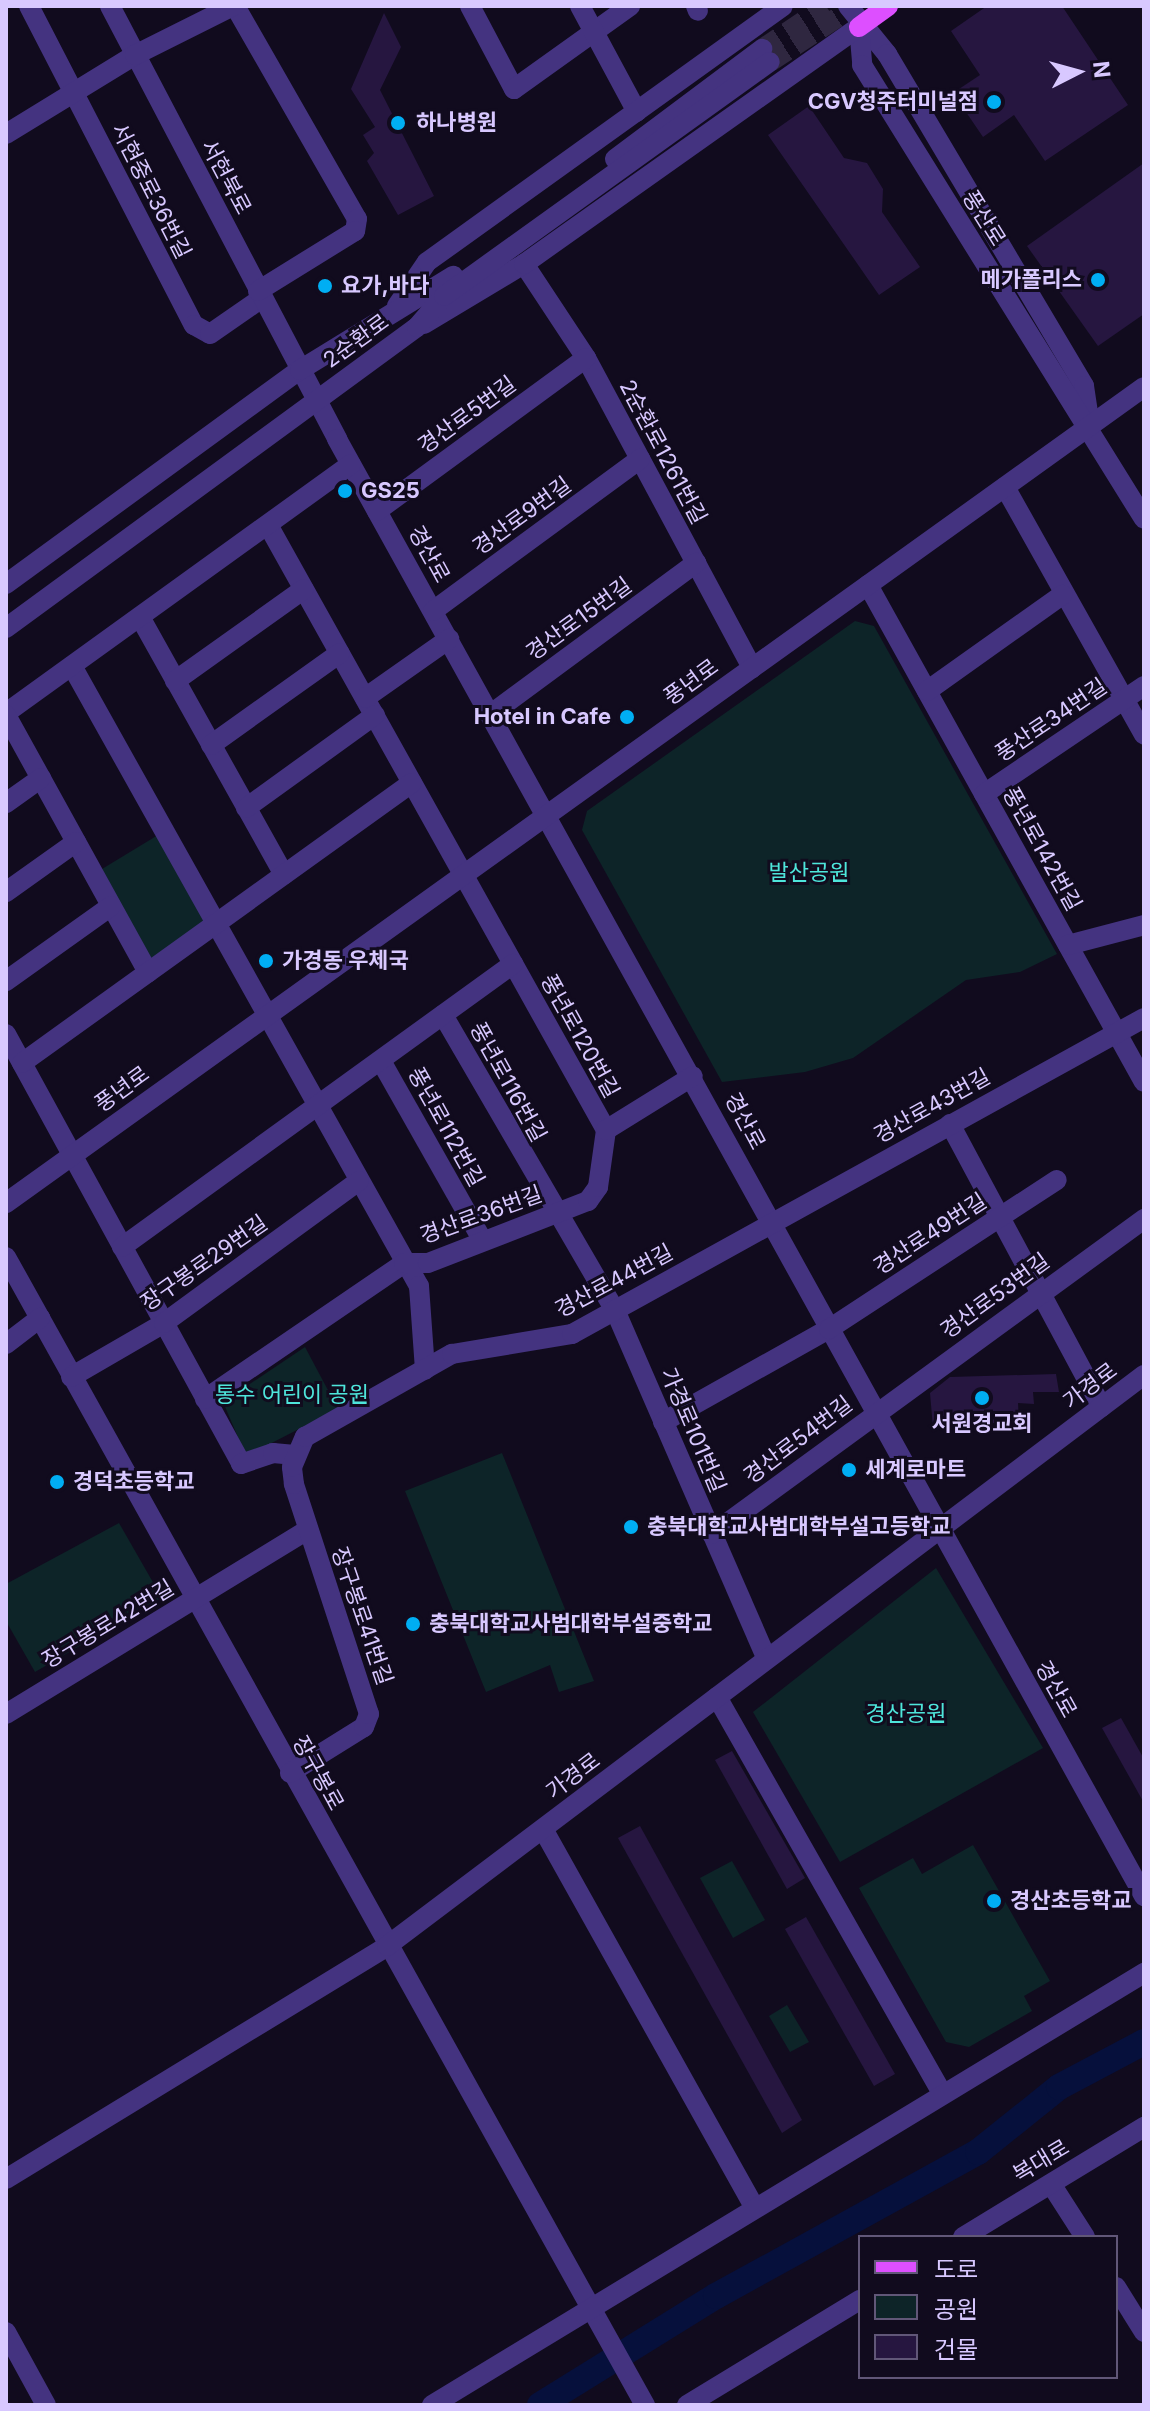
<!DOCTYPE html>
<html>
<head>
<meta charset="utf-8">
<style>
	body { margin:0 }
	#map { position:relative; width:1150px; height:2411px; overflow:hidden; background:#110b1e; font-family:Inter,"Noto Sans KR",sans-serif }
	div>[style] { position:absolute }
	.green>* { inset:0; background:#0d2428 }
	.river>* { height:26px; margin:-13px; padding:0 13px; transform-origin:13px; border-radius:13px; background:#06103c }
	.building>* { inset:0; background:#261640 }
	.minor-tunnel>* { height:20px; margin-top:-10px; transform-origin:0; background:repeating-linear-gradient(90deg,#2f2740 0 20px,transparent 0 30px) }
	.minor>* { height:20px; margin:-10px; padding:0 10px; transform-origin:10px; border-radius:10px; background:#443380 }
	.major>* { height:20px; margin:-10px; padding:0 10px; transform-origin:10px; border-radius:10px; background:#dd4fff }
	.dots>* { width:22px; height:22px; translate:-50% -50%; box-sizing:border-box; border:4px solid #110b1e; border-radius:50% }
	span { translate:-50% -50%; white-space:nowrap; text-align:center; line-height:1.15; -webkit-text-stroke:6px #110b1e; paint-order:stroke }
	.poi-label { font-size:22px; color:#d8c8ff; font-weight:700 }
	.right { translate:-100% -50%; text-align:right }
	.left { translate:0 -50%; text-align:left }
	.street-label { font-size:22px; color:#d8c8ff }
	.park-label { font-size:22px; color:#4ee5db }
	.frame { position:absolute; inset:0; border:8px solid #d8c8ff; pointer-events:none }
	.legend { position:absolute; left:858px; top:2235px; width:260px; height:144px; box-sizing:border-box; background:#110b1e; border:2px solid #615778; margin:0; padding:10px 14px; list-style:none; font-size:24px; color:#d8c8ff }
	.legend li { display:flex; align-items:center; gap:16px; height:40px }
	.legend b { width:40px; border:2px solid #615778 }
	.north { position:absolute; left:1038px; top:32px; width:80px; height:80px; -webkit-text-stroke:6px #110b1e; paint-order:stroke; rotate:84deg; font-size:22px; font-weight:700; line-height:32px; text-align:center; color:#d8c8ff }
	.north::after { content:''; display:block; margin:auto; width:28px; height:36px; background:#d8c8ff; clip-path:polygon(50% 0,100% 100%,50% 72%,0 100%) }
</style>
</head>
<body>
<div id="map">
	<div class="green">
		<div style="clip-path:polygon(855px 621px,874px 626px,1057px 954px,1020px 972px,966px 980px,853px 1058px,805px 1072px,722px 1082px,582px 830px,587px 811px)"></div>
		<div style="clip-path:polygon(158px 835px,207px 923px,152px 962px,102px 869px)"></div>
		<div style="clip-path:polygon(305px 1347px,338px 1409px,246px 1456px,223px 1402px)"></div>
		<div style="clip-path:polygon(502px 1453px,594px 1681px,559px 1692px,550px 1665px,486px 1692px,405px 1491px)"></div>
		<div style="clip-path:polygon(119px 1523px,162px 1598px,35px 1672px,6px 1621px,6px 1584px)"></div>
		<div style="clip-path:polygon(936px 1568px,1043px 1748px,840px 1862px,753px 1712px)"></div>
		<div style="clip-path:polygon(973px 1845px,1050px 1981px,1024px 1996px,1032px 2011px,969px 2047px,946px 2042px,859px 1888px,913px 1858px,922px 1874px)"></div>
		<div style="clip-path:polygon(732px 1861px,765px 1920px,733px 1938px,700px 1878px)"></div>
		<div style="clip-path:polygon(787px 2005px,809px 2042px,790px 2052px,769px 2016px)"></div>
	</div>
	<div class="river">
		<div style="left:540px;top:2405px;width:207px;rotate:-31.8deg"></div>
		<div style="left:716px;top:2296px;width:299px;rotate:-28.8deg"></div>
		<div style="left:978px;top:2152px;width:104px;rotate:-38.7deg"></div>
		<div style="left:1059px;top:2087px;width:96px;rotate:-27.9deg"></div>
	</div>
	<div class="building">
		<div style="clip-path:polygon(987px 6px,1062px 6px,1128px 105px,1045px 161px,1014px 115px,983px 137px,953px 93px,980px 75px,951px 31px)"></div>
		<div style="clip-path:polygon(384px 13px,401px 47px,380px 90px,434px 196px,398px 215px,367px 161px,374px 153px,363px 135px,375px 127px,351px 89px)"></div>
		<div style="clip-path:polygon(809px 106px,844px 158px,867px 163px,883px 189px,882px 212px,920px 267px,879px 295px,768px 135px)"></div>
		<div style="clip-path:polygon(1144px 163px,1144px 314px,1098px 346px,1027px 246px)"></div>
		<div style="clip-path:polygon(1056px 1374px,1059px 1392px,1033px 1392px,1034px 1404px,1018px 1403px,1019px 1421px,933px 1428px,930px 1393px,950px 1377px)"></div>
		<div style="clip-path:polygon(1121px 1718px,1144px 1759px,1144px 1803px,1102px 1728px)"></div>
		<div style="clip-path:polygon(732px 1751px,805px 1878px,787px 1889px,715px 1760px)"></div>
		<div style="clip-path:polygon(640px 1826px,802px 2120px,782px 2133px,618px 1838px)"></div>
		<div style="clip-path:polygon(806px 1917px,895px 2074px,874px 2086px,785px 1929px)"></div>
	</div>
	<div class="minor-tunnel">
		<div style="left:762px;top:49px;width:77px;rotate:-33.9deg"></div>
		<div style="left:770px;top:62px;width:102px;rotate:-33.4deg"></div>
	</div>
	<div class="minor">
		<div style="left:29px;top:6px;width:359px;rotate:62.7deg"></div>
		<div style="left:194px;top:325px;width:18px;rotate:29deg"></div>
		<div style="left:210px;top:334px;width:63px;rotate:-34.7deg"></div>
		<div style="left:110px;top:6px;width:489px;rotate:62.3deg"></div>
		<div style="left:337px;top:439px;width:1666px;rotate:61.02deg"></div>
		<div style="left:235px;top:6px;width:245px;rotate:60.2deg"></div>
		<div style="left:357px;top:219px;width:12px;rotate:99deg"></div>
		<div style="left:355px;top:231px;width:114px;rotate:148.3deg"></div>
		<div style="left:470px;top:6px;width:94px;rotate:62.1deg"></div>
		<div style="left:514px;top:89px;width:143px;rotate:-35.6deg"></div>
		<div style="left:580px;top:6px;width:120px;rotate:61.7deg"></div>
		<div style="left:696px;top:6px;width:5px;rotate:68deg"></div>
		<div style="left:848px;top:6px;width:62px;rotate:50.9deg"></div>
		<div style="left:887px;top:54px;width:386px;rotate:59.3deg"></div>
		<div style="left:1084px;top:386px;width:40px;rotate:81.5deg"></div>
		<div style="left:859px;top:27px;width:38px;rotate:85deg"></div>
		<div style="left:862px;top:65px;width:534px;rotate:58.15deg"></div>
		<div style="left:6px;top:134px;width:151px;rotate:-31.5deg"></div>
		<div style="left:135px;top:55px;width:110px;rotate:-26.6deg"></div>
		<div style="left:615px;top:159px;width:184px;rotate:-36.8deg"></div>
		<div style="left:524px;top:264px;width:113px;rotate:56.6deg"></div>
		<div style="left:586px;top:358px;width:352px;rotate:61.8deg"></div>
		<div style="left:397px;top:306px;width:53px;rotate:-55.7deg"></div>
		<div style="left:427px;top:262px;width:438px;rotate:-35.7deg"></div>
		<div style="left:424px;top:324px;width:117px;rotate:-31deg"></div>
		<div style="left:524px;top:264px;width:410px;rotate:-35.3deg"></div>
		<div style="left:1005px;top:487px;width:284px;rotate:60.7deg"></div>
		<div style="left:377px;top:511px;width:259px;rotate:-36.2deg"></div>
		<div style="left:268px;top:525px;width:693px;rotate:60.81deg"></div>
		<div style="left:6px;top:584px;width:364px;rotate:-36.1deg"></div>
		<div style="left:300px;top:370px;width:180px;rotate:-31.6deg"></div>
		<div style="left:868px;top:585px;width:568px;rotate:60.96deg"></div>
		<div style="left:433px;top:611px;width:257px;rotate:-36.3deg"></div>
		<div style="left:140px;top:617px;width:295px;rotate:60.8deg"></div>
		<div style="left:6px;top:628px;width:509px;rotate:-36.22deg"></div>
		<div style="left:417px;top:327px;width:41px;rotate:-48.9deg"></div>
		<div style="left:444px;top:296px;width:401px;rotate:-35.7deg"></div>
		<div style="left:72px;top:666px;width:710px;rotate:60.77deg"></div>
		<div style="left:419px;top:1286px;width:84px;rotate:85.9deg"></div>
		<div style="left:175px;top:681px;width:158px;rotate:-35.5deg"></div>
		<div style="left:927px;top:691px;width:166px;rotate:-35.4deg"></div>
		<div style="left:365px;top:698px;width:103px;rotate:-35.1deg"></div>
		<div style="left:6px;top:713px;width:425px;rotate:-35.8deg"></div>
		<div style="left:491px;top:714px;width:255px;rotate:-36.4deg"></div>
		<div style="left:6px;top:715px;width:294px;rotate:61.1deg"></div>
		<div style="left:211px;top:745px;width:158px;rotate:-35.5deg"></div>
		<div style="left:984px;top:794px;width:193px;rotate:-34deg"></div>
		<div style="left:6px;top:803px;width:43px;rotate:-35.5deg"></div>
		<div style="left:246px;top:808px;width:159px;rotate:-35.8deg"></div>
		<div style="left:6px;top:892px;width:86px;rotate:-35.5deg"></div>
		<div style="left:1068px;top:945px;width:79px;rotate:-14.7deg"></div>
		<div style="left:6px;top:981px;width:129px;rotate:-35.5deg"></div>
		<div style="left:443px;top:1015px;width:341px;rotate:59.8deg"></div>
		<div style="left:615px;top:1310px;width:379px;rotate:66.5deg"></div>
		<div style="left:6px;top:1034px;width:490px;rotate:61.3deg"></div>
		<div style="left:241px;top:1464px;width:34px;rotate:-19deg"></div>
		<div style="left:273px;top:1453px;width:22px;rotate:5deg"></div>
		<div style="left:381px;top:1061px;width:207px;rotate:60.5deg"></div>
		<div style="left:22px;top:1063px;width:480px;rotate:-35.7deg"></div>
		<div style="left:950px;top:1124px;width:321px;rotate:61.8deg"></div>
		<div style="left:6px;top:1203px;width:1400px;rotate:-35.64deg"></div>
		<div style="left:122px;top:1247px;width:483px;rotate:-35.9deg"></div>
		<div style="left:6px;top:1257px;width:1314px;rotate:60.9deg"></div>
		<div style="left:6px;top:1344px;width:43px;rotate:-37.4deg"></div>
		<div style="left:71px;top:1377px;width:108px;rotate:-30.1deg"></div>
		<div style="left:164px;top:1323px;width:241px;rotate:-36.1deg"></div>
		<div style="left:205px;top:1399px;width:241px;rotate:-34.3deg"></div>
		<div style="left:404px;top:1263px;width:24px"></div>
		<div style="left:428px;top:1263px;width:172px;rotate:-21.2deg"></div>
		<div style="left:588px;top:1201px;width:17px;rotate:-54deg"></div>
		<div style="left:598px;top:1187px;width:58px;rotate:-82deg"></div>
		<div style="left:606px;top:1130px;width:102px;rotate:-31.8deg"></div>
		<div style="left:663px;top:1422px;width:190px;rotate:-29.3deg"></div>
		<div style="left:829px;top:1329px;width:272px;rotate:-33.2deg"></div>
		<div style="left:712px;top:1534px;width:535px;rotate:-36.1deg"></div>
		<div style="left:717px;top:1697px;width:454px;rotate:60.4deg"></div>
		<div style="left:6px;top:1714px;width:354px;rotate:-31.4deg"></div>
		<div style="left:290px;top:1773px;width:87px;rotate:-31.9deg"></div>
		<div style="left:364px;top:1727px;width:14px;rotate:-69deg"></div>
		<div style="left:369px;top:1714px;width:242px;rotate:-108.1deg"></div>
		<div style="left:294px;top:1484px;width:17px;rotate:-97deg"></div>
		<div style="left:292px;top:1467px;width:33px;rotate:-67deg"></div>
		<div style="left:305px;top:1437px;width:169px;rotate:-29.5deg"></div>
		<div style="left:452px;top:1354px;width:122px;rotate:-9.5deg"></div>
		<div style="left:572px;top:1334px;width:653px;rotate:-28.92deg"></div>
		<div style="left:543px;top:1829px;width:432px;rotate:60.8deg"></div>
		<div style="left:6px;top:2179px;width:447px;rotate:-31.4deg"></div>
		<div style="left:387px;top:1946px;width:948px;rotate:-37.03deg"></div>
		<div style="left:1051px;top:2184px;width:63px;rotate:57.3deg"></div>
		<div style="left:963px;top:2237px;width:212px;rotate:-31.3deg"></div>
		<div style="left:1116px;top:2287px;width:53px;rotate:58.1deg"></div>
		<div style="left:6px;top:2332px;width:83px;rotate:61.3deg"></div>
		<div style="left:432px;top:2405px;width:833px;rotate:-31.25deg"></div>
		<div style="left:687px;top:2405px;width:202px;rotate:-31.3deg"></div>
	</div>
	<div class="major">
		<div style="left:859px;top:27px;width:36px;rotate:-36deg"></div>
	</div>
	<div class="dots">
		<div style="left:994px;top:102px;background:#00aef3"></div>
		<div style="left:398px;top:123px;background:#00aef3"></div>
		<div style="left:1098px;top:280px;background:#00aef3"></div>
		<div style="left:325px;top:286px;background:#00aef3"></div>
		<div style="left:345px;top:491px;background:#00aef3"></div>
		<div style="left:627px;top:717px;background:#00aef3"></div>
		<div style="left:266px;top:961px;background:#00aef3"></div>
		<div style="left:982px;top:1398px;background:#00aef3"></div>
		<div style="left:849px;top:1470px;background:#00aef3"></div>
		<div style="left:57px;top:1482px;background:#00aef3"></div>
		<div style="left:631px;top:1527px;background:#00aef3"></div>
		<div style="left:413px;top:1624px;background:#00aef3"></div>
		<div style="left:994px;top:1901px;background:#00aef3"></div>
	</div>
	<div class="poi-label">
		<span class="right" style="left:978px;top:102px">CGV청주터미널점</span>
		<span class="left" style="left:416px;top:123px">하나병원</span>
		<span class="right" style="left:1082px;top:280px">메가폴리스</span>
		<span class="left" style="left:341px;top:286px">요가,바다</span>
		<span class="left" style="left:361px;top:491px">GS25</span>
		<span class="right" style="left:611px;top:717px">Hotel in Cafe</span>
		<span class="left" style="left:282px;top:961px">가경동 우체국</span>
		<span style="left:982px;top:1424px">서원경교회</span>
		<span class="left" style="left:865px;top:1470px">세계로마트</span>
		<span class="left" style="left:73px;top:1482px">경덕초등학교</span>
		<span class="left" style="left:647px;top:1527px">충북대학교사범대학부설고등학교</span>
		<span class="left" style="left:429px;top:1624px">충북대학교사범대학부설중학교</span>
		<span class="left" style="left:1010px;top:1901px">경산초등학교</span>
	</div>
	<div class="street-label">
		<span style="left:226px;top:177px;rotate:62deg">서현북로</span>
		<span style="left:151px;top:191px;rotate:63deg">서현중로36번길</span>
		<span style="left:984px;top:218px;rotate:58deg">풍산로</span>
		<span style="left:356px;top:341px;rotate:-36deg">2순환로</span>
		<span style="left:467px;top:415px;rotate:-36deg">경산로5번길</span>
		<span style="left:663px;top:452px;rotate:62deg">2순환로1261번길</span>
		<span style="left:522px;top:516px;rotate:-36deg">경산로9번길</span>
		<span style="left:429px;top:554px;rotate:61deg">경산로</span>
		<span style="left:579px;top:619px;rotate:-36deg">경산로15번길</span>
		<span style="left:691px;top:682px;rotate:-36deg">풍년로</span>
		<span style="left:1051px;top:720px;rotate:-34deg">풍산로34번길</span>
		<span style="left:1042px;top:849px;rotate:61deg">풍년로142번길</span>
		<span style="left:580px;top:1036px;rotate:61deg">풍년로120번길</span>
		<span style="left:508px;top:1082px;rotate:61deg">풍년로116번길</span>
		<span style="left:122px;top:1089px;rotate:-36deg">풍년로</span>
		<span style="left:932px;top:1106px;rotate:-29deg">경산로43번길</span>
		<span style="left:745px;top:1121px;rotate:62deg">경산로</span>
		<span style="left:446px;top:1127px;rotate:61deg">풍년로112번길</span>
		<span style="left:481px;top:1215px;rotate:-20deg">경산로36번길</span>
		<span style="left:930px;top:1234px;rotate:-33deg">경산로49번길</span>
		<span style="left:204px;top:1263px;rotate:-35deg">장구봉로29번길</span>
		<span style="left:614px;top:1281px;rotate:-28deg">경산로44번길</span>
		<span style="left:995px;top:1296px;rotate:-36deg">경산로53번길</span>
		<span style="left:1090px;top:1386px;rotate:-37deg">가경로</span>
		<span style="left:693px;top:1430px;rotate:67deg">가경로101번길</span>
		<span style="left:798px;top:1440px;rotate:-37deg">경산로54번길</span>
		<span style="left:362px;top:1616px;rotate:71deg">장구봉로41번길</span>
		<span style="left:108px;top:1624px;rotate:-31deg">장구봉로42번길</span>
		<span style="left:1056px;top:1689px;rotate:61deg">경산로</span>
		<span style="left:318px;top:1773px;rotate:61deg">장구봉로</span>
		<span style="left:573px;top:1776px;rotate:-37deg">가경로</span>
		<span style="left:1041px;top:2161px;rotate:-31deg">복대로</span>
	</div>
	<div class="park-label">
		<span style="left:809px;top:873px">발산공원</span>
		<span style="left:292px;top:1395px">통수 어린이 공원</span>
		<span style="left:906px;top:1714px">경산공원</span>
	</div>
	<div class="frame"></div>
	<ul class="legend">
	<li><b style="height:10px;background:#dd4fff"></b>도로</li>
	<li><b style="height:22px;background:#0d2428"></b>공원</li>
	<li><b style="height:22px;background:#261640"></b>건물</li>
	</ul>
	<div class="north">N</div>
</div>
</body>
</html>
